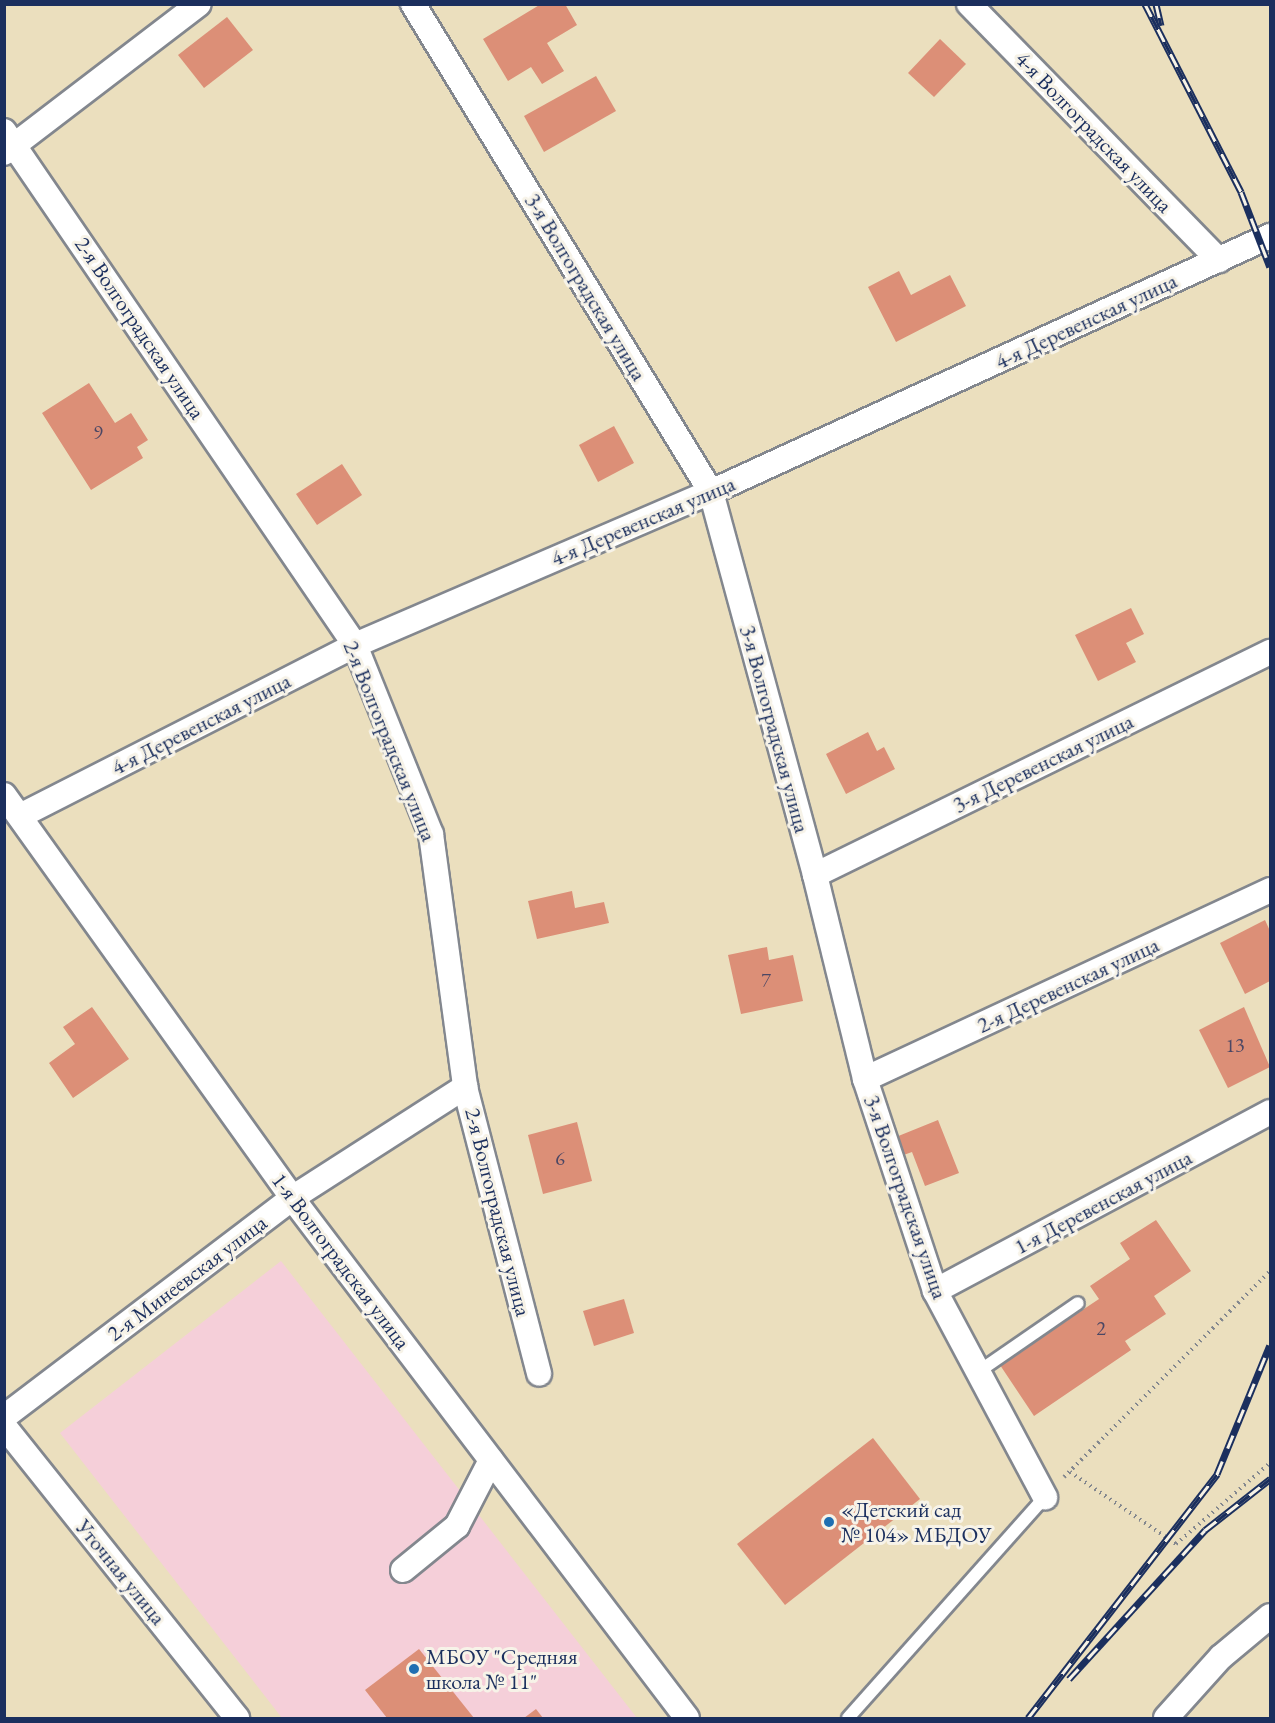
<!DOCTYPE html>
<html>
<head>
<meta charset="utf-8">
<style>
	body { margin:0 }
	#map { position:relative; width:1275px; height:1723px; overflow:hidden; background:#ebdfbe; font-family:"EB Garamond",serif }
	div>[style] { position:absolute }
	.built>* { inset:0; background:#f5cfd9 }
	.building>* { inset:0; background:#dc8f77 }
	.path>* { height:4px; margin-top:-2px; transform-origin:0; background:repeating-linear-gradient(90deg,#83878e 0 1.5px,transparent 0 6px) }
	.roads { filter:drop-shadow(2px 0 #83878e) drop-shadow(-2px 0 #83878e) drop-shadow(0 2px #83878e) drop-shadow(0 -2px #83878e) }
	.service>* { height:12px; margin:-6px; padding:0 6px; transform-origin:6px; border-radius:6px; background:#fff }
	.minor>* { height:24px; margin:-12px; padding:0 12px; transform-origin:12px; border-radius:12px; background:#fff }
	.rail>* { height:7px; margin-top:-3.5px; transform-origin:0; background:repeating-linear-gradient(90deg,#f7f3e8 0 14px,#1b2f5e 0 28px); box-sizing:border-box; border-block:2px solid #1b2f5e }
	.dots>* { width:16px; height:16px; translate:-50% -50%; box-sizing:border-box; border:3px solid #f7f3e8; border-radius:50% }
	span { translate:-50% -50%; white-space:nowrap; text-align:center; line-height:1.15; -webkit-text-stroke:6px #f7f3e8; paint-order:stroke }
	.number-label { font-size:20px; color:#4b4764 }
	.number-label span { -webkit-text-stroke-width:0 }
	.street-label { font-size:22px; color:#1b2f5e }
	.poi-label { font-size:22px; color:#1b2f5e }
	.left { translate:0 -50%; text-align:left }
	.frame { position:absolute; inset:0; border:6px solid #1b2f5e; pointer-events:none }
</style>
</head>
<body>
<div id="map">
	<div class="built">
		<div style="clip-path:polygon(281px 1261px,637px 1718px,282px 1718px,60px 1433px)"></div>
	</div>
	<div class="building">
		<div style="clip-path:polygon(541px 4px,565px 4px,577px 25px,547px 43px,564px 71px,542px 84px,531px 67px,508px 81px,483px 39px)"></div>
		<div style="clip-path:polygon(227px 17px,253px 50px,204px 88px,178px 55px)"></div>
		<div style="clip-path:polygon(940px 39px,966px 64px,934px 97px,908px 73px)"></div>
		<div style="clip-path:polygon(596px 76px,616px 111px,544px 152px,524px 116px)"></div>
		<div style="clip-path:polygon(899px 271px,911px 295px,950px 275px,966px 306px,896px 342px,868px 287px)"></div>
		<div style="clip-path:polygon(89px 383px,115px 423px,131px 413px,148px 440px,137px 447px,143px 458px,91px 490px,42px 413px)"></div>
		<div style="clip-path:polygon(614px 426px,634px 463px,598px 482px,579px 445px)"></div>
		<div style="clip-path:polygon(342px 464px,362px 495px,317px 525px,296px 494px)"></div>
		<div style="clip-path:polygon(1131px 608px,1144px 634px,1126px 643px,1136px 662px,1098px 681px,1075px 635px)"></div>
		<div style="clip-path:polygon(868px 732px,877px 751px,884px 747px,895px 769px,846px 794px,826px 754px)"></div>
		<div style="clip-path:polygon(572px 891px,575px 908px,604px 902px,609px 923px,537px 939px,528px 901px)"></div>
		<div style="clip-path:polygon(1265px 920px,1270px 931px,1270px 981px,1245px 994px,1220px 943px)"></div>
		<div style="clip-path:polygon(767px 947px,769px 960px,793px 955px,803px 1001px,741px 1014px,728px 955px)"></div>
		<div style="clip-path:polygon(92px 1007px,129px 1059px,73px 1098px,49px 1063px,75px 1044px,63px 1027px)"></div>
		<div style="clip-path:polygon(1244px 1007px,1270px 1067px,1228px 1088px,1199px 1030px)"></div>
		<div style="clip-path:polygon(938px 1120px,959px 1173px,925px 1186px,912px 1152px,898px 1157px,891px 1139px)"></div>
		<div style="clip-path:polygon(577px 1122px,592px 1181px,543px 1194px,528px 1135px)"></div>
		<div style="clip-path:polygon(1156px 1220px,1191px 1271px,1154px 1296px,1166px 1314px,1125px 1341px,1131px 1350px,1034px 1416px,1000px 1365px,1099px 1299px,1090px 1286px,1130px 1259px,1120px 1243px)"></div>
		<div style="clip-path:polygon(624px 1299px,634px 1333px,594px 1346px,583px 1311px)"></div>
		<div style="clip-path:polygon(873px 1438px,920px 1499px,785px 1605px,737px 1544px)"></div>
		<div style="clip-path:polygon(419px 1649px,474px 1718px,387px 1718px,365px 1690px)"></div>
		<div style="clip-path:polygon(536px 1709px,543px 1718px,524px 1718px)"></div>
	</div>
	<div class="path">
		<div style="left:1070px;top:1472px;width:128px;rotate:34.2deg"></div>
		<div style="left:1176px;top:1544px;width:124px;rotate:-40.8deg"></div>
		<div style="left:1064px;top:1477px;width:291px;rotate:-45deg"></div>
	</div>
	<div class="roads">
		<div class="service">
			<div style="left:978px;top:1372px;width:121px;rotate:-34.6deg"></div>
			<div style="left:848px;top:1718px;width:296px;rotate:-48.3deg"></div>
		</div>
		<div class="minor">
			<div style="left:413px;top:4px;width:572px;rotate:58.59deg"></div>
			<div style="left:711px;top:492px;width:397px;rotate:74.8deg"></div>
			<div style="left:815px;top:875px;width:210px;rotate:76.2deg"></div>
			<div style="left:865px;top:1079px;width:223px;rotate:71.7deg"></div>
			<div style="left:935px;top:1291px;width:234px;rotate:61.9deg"></div>
			<div style="left:969px;top:4px;width:358px;rotate:45.7deg"></div>
			<div style="left:4px;top:131px;width:622px;rotate:55.67deg"></div>
			<div style="left:355px;top:645px;width:204px;rotate:68.1deg"></div>
			<div style="left:431px;top:834px;width:255px;rotate:82.3deg"></div>
			<div style="left:465px;top:1087px;width:296px;rotate:75.5deg"></div>
			<div style="left:4px;top:153px;width:245px;rotate:-37.4deg"></div>
			<div style="left:4px;top:795px;width:495px;rotate:54.4deg"></div>
			<div style="left:292px;top:1198px;width:653px;rotate:52.78deg"></div>
			<div style="left:20px;top:816px;width:376px;rotate:-27deg"></div>
			<div style="left:355px;top:645px;width:387px;rotate:-23.3deg"></div>
			<div style="left:711px;top:492px;width:615px;rotate:-24.61deg"></div>
			<div style="left:815px;top:875px;width:507px;rotate:-26.11deg"></div>
			<div style="left:865px;top:1079px;width:447px;rotate:-25deg"></div>
			<div style="left:935px;top:1291px;width:380px;rotate:-28.1deg"></div>
			<div style="left:4px;top:1417px;width:362px;rotate:-37.2deg"></div>
			<div style="left:292px;top:1198px;width:206px;rotate:-32.7deg"></div>
			<div style="left:4px;top:1426px;width:374px;rotate:51.4deg"></div>
			<div style="left:403px;top:1570px;width:70px;rotate:-39.2deg"></div>
			<div style="left:457px;top:1526px;width:74px;rotate:-62.7deg"></div>
			<div style="left:1166px;top:1718px;width:82px;rotate:-48deg"></div>
			<div style="left:1221px;top:1657px;width:64px;rotate:-39.9deg"></div>
		</div>
	</div>
	<div class="rail">
		<div style="left:1145px;top:4px;width:211px;rotate:62.9deg"></div>
		<div style="left:1241px;top:192px;width:80px;rotate:68.9deg"></div>
		<div style="left:1156px;top:4px;width:22px;rotate:77deg"></div>
		<div style="left:1069px;top:1679px;width:202px;rotate:-47.6deg"></div>
		<div style="left:1205px;top:1530px;width:83px;rotate:-38.1deg"></div>
		<div style="left:1028px;top:1718px;width:309px;rotate:-52.2deg"></div>
		<div style="left:1217px;top:1474px;width:139px;rotate:-67.7deg"></div>
	</div>
	<div class="dots">
		<div style="left:829px;top:1522px;background:#1f6fb2"></div>
		<div style="left:414px;top:1669px;background:#1f6fb2"></div>
	</div>
	<div class="number-label">
		<span style="left:98px;top:432px">9</span>
		<span style="left:766px;top:980px">7</span>
		<span style="left:1235px;top:1045px">13</span>
		<span style="left:560px;top:1158px">6</span>
		<span style="left:1101px;top:1328px">2</span>
	</div>
	<div class="street-label">
		<span style="left:1094px;top:132px;rotate:46deg">4-я Волгоградская улица</span>
		<span style="left:586px;top:287px;rotate:59deg">3-я Волгоградская улица</span>
		<span style="left:1086px;top:321px;rotate:-25deg">4-я Деревенская улица</span>
		<span style="left:140px;top:328px;rotate:56deg">2-я Волгоградская улица</span>
		<span style="left:643px;top:521px;rotate:-23deg">4-я Деревенская улица</span>
		<span style="left:201px;top:724px;rotate:-27deg">4-я Деревенская улица</span>
		<span style="left:775px;top:729px;rotate:75deg">3-я Волгоградская улица</span>
		<span style="left:390px;top:741px;rotate:68deg">2-я Волгоградская улица</span>
		<span style="left:1043px;top:763px;rotate:-26deg">3-я Деревенская улица</span>
		<span style="left:1068px;top:985px;rotate:-25deg">2-я Деревенская улица</span>
		<span style="left:906px;top:1197px;rotate:71deg">3-я Волгоградская улица</span>
		<span style="left:1103px;top:1202px;rotate:-28deg">1-я Деревенская улица</span>
		<span style="left:498px;top:1212px;rotate:76deg">2-я Волгоградская улица</span>
		<span style="left:341px;top:1261px;rotate:53deg">1-я Волгоградская улица</span>
		<span style="left:187px;top:1278px;rotate:-37deg">2-я Минеевская улица</span>
		<span style="left:121px;top:1572px;rotate:51deg">Уточная улица</span>
	</div>
	<div class="poi-label">
		<span class="left" style="left:841px;top:1522px">«Детский сад<br>№ 104» МБДОУ</span>
		<span class="left" style="left:426px;top:1669px">МБОУ "Средняя<br>школа № 11"</span>
	</div>
	<div class="frame"></div>
</div>
</body>
</html>
